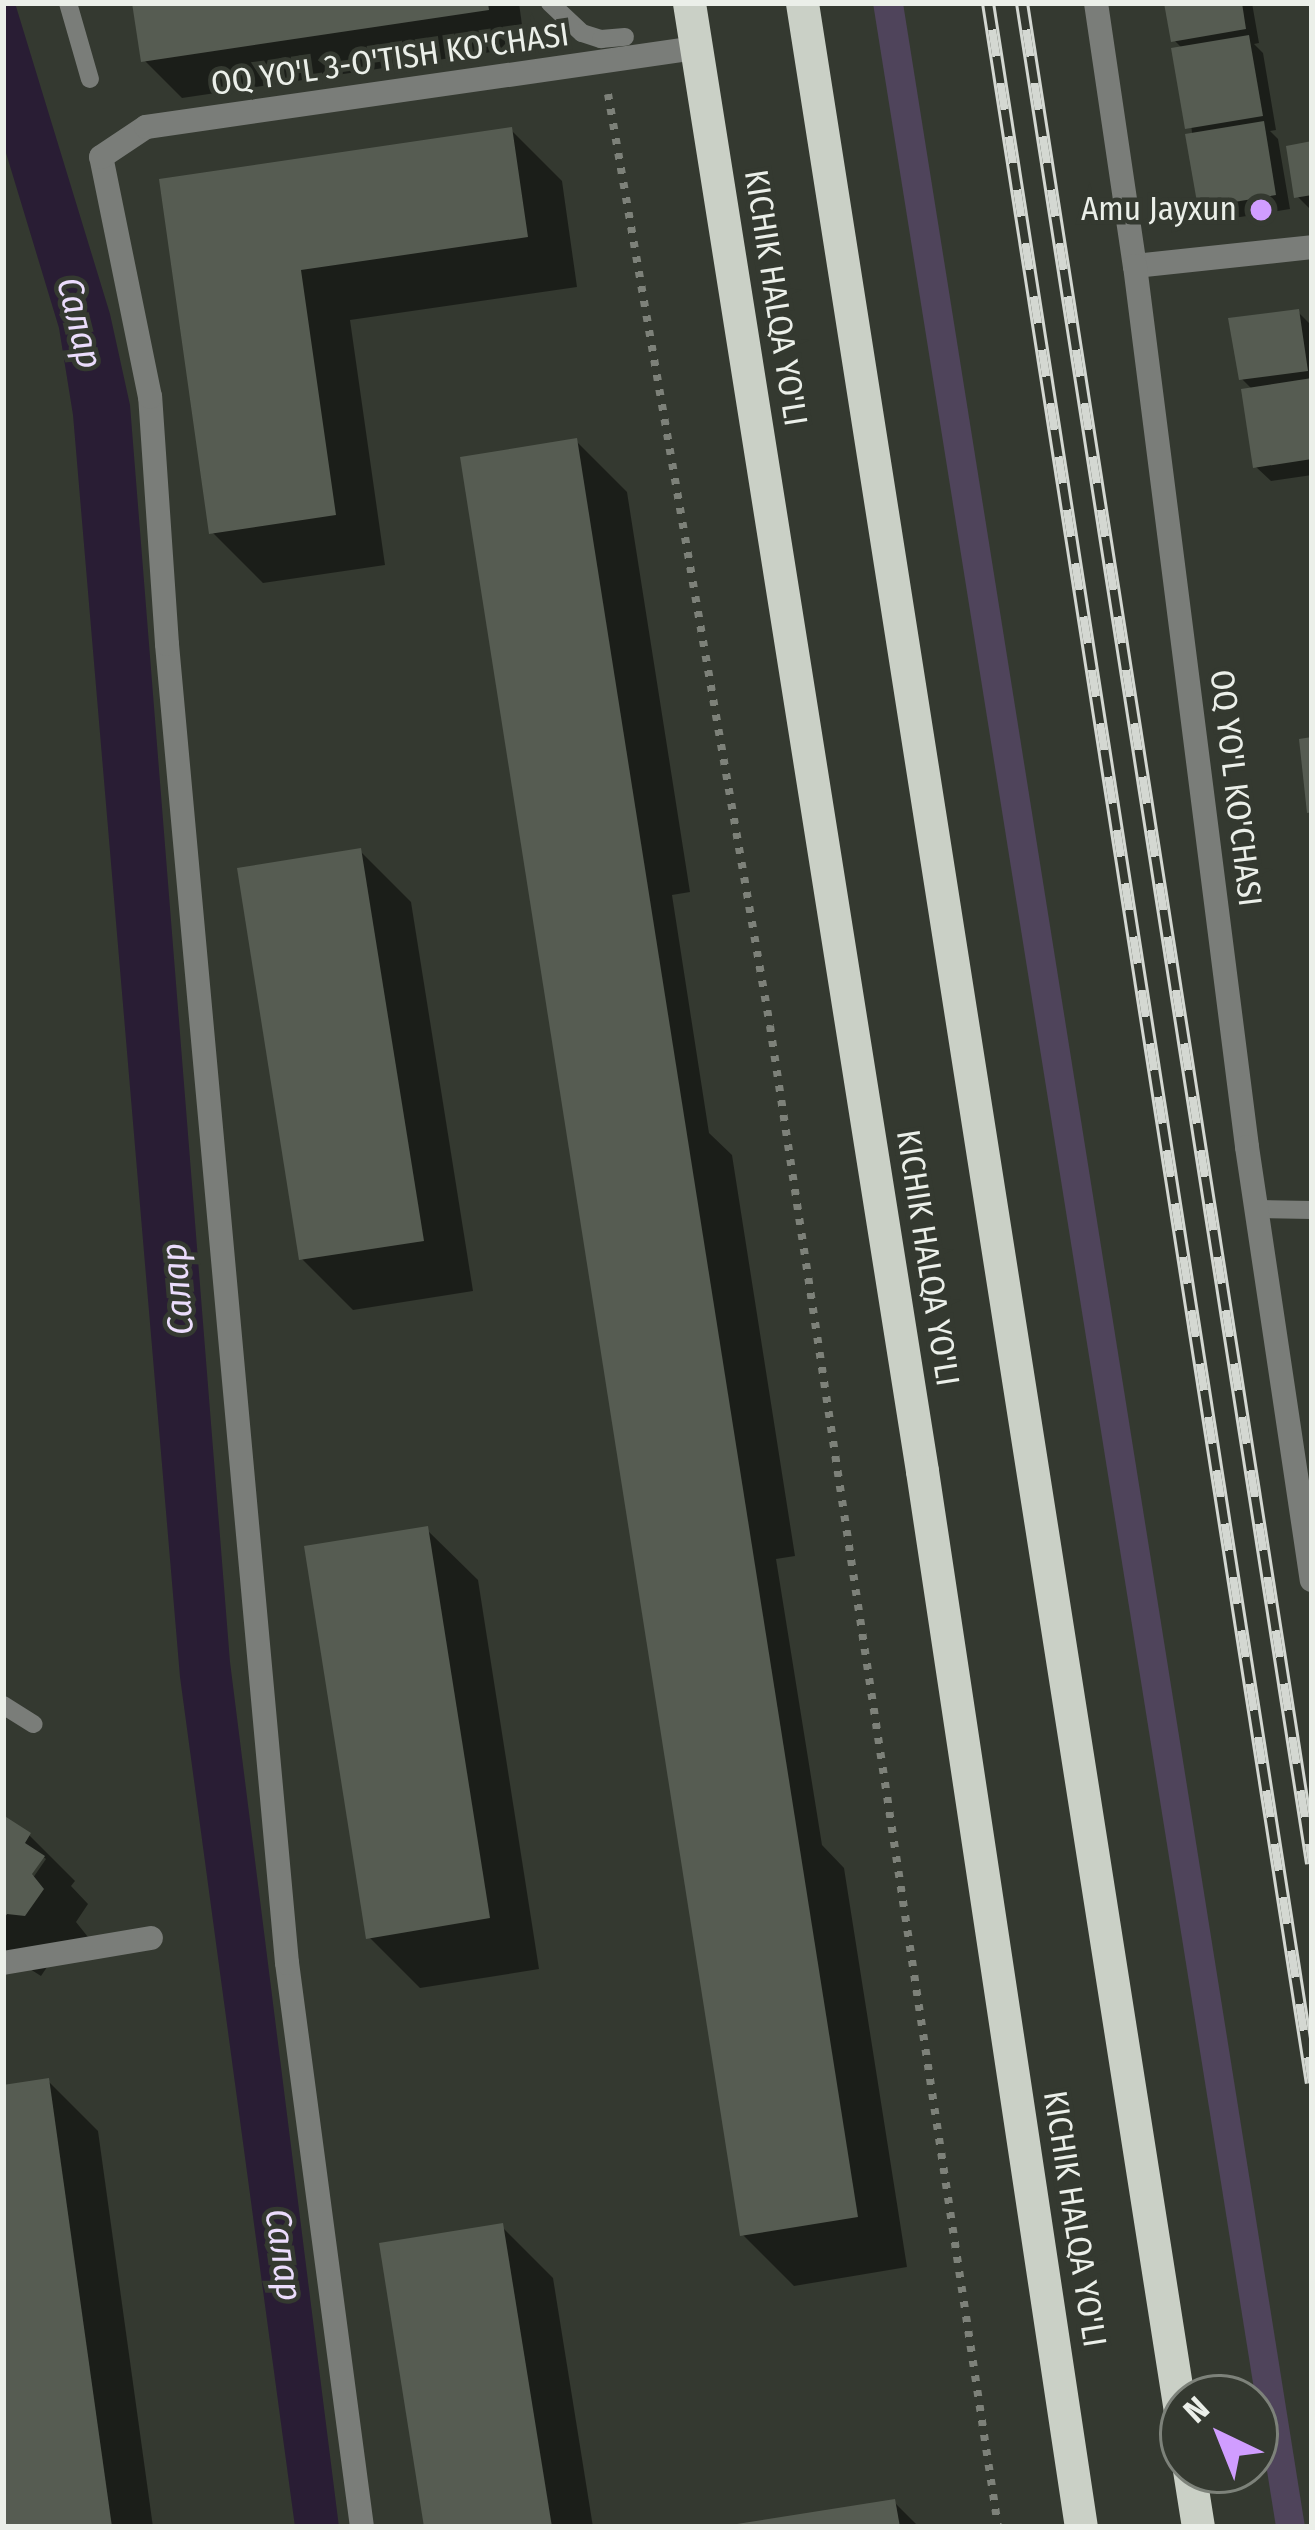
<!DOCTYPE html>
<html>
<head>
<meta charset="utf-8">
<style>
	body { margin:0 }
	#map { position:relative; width:1315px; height:2530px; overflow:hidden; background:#343930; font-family:"Fira Sans Condensed",sans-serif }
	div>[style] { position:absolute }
	.green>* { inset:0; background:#4f445b }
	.water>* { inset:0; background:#291d34 }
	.shadow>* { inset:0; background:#0007 }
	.building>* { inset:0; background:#565c52 }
	.path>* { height:8px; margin-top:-4px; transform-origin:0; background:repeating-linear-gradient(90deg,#7d8179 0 6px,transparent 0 15px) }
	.service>* { height:18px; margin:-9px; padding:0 9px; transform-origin:9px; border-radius:9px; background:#7a7d79 }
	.minor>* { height:24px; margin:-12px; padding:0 12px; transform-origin:12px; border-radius:12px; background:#7a7d79 }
	.tertiary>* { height:24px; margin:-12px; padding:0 12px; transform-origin:12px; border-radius:12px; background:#7a7d79 }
	.trunk>* { height:33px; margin:-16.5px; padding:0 16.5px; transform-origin:16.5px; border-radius:16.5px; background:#cad0c6 }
	.rail>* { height:14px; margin-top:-7px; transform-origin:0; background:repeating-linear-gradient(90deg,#343930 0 27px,#d4d8d2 0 54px); box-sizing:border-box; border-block:3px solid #d4d8d2 }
	.dots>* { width:33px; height:33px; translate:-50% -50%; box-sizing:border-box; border:6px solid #343930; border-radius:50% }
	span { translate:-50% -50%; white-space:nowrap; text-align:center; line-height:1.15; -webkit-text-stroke:9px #343930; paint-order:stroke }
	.street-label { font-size:33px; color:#ebefe9 }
	.poi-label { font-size:33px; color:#ebefe9 }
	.right { translate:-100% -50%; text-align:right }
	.water-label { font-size:36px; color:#ebdcfc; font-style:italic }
	.frame { position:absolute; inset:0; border:6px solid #ebefe9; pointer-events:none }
	.north { position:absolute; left:1159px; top:2374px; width:120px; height:120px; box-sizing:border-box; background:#343930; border:3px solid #7d827a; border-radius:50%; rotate:317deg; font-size:33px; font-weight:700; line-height:48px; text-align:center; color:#ebefe9 }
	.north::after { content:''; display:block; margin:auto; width:42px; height:54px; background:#d09dff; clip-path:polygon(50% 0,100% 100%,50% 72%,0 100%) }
</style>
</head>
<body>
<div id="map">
	<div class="green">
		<div style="clip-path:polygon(873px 3px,903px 3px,1305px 2527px,1276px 2527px)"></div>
	</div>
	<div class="water">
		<div style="clip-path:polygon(3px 3px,15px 3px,110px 314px,130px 405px,230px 1662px,339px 2527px,295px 2527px,180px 1677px,73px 415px,59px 328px,3px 143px)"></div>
	</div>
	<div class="shadow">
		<div style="clip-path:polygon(135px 3px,519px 3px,525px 47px,182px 98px,144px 60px)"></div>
		<div style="clip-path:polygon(1167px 3px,1252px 3px,1259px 43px,1254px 44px,1263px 53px,1276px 130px,1270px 131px,1278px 139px,1290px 209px,1215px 221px,1200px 207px,1183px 49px,1174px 40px)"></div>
		<div style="clip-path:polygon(511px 130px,562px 181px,577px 287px,350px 320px,385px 565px,263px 583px,212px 532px,162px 181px)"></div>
		<div style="clip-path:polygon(1312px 144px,1312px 211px,1297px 196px)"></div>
		<div style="clip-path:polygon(1298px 312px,1312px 326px,1312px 475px,1271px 481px,1256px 467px,1253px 390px,1242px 379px)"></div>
		<div style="clip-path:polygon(576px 441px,627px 492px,690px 892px,672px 895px,709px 1133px,732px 1155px,795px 1556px,776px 1559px,822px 1845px,844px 1868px,907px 2267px,794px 2286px,743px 2235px)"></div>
		<div style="clip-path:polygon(360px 851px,411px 902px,473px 1291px,353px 1310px,302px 1259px)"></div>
		<div style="clip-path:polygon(426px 1529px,478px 1580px,539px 1969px,420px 1988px,369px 1937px)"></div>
		<div style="clip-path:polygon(evenodd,3px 1818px,29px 1835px,75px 1881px,71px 1886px,88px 1904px,76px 1922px,88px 1937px,53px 1958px,41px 1976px,22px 1964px,3px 1964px,3px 1818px,41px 1855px,46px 1859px,26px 1888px,21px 1885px,41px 1855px)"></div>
		<div style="clip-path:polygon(48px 2081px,98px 2131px,153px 2527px,3px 2527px,3px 2088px)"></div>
		<div style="clip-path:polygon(502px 2227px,553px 2278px,593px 2527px,427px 2527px)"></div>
		<div style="clip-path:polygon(894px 2502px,919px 2527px,740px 2527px)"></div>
	</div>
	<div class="building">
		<div style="clip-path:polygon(132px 3px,488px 3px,489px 10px,141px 62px)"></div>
		<div style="clip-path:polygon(1164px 3px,1242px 3px,1246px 29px,1171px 42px)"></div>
		<div style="clip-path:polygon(1249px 35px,1263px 116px,1185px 129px,1171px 48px)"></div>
		<div style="clip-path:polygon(1264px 121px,1276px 195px,1198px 208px,1185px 134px)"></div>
		<div style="clip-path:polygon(512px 127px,528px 237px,301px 270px,336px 515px,209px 534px,159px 179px)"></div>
		<div style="clip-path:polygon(1312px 141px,1312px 195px,1294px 198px,1286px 146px)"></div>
		<div style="clip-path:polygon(1299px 309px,1308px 371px,1239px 380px,1228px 318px)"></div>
		<div style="clip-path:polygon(1312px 378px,1312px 459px,1253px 468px,1241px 389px)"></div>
		<div style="clip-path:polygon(577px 438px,858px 2217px,740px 2236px,460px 457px)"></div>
		<div style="clip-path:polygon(1312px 737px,1312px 812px,1307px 813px,1299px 739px)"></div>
		<div style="clip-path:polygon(361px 848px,424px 1241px,299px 1260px,237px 868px)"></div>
		<div style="clip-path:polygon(428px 1526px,490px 1918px,366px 1939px,304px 1546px)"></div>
		<div style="clip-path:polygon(3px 1815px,31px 1833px,25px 1843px,45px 1856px,32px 1874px,44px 1889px,25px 1916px,7px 1914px,3px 1920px)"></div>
		<div style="clip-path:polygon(49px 2078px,112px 2527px,3px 2527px,3px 2085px)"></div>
		<div style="clip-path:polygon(503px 2223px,552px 2527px,424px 2527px,379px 2243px)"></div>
		<div style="clip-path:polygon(895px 2499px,900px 2527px,737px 2527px,737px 2524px)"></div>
	</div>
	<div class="path">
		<div style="left:608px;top:94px;width:946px;rotate:80.14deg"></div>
		<div style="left:770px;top:1026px;width:1518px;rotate:81.36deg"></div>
	</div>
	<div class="service">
		<div style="left:68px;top:3px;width:79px;rotate:73.9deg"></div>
		<div style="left:550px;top:3px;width:44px;rotate:43.2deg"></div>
		<div style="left:582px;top:33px;width:20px;rotate:18deg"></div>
		<div style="left:601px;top:39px;width:24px;rotate:-5deg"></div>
		<div style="left:1256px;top:1209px;width:56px;rotate:1deg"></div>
		<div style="left:3px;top:1705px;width:36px;rotate:32deg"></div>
	</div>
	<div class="minor">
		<div style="left:1135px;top:266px;width:178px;rotate:-6.1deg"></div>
		<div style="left:3px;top:1963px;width:150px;rotate:-9.6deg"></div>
		<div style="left:362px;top:2527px;width:569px;rotate:-97.57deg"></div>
		<div style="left:287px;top:1963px;width:1324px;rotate:-95.2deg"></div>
		<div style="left:167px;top:644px;width:248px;rotate:-93.9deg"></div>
		<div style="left:150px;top:397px;width:245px;rotate:-101.5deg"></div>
		<div style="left:101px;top:157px;width:54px;rotate:-33.7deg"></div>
		<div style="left:146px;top:127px;width:556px;rotate:-8.17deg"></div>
	</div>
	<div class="tertiary">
		<div style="left:1096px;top:3px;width:266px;rotate:81.6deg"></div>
		<div style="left:1135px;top:266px;width:888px;rotate:82.75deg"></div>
		<div style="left:1247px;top:1147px;width:438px;rotate:81.5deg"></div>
	</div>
	<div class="trunk">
		<div style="left:689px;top:3px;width:1486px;rotate:80.98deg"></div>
		<div style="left:922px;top:1471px;width:1068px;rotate:81.44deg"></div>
		<div style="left:802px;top:3px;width:2457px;rotate:81.08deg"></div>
		<div style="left:1189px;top:2470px;width:58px;rotate:81deg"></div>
	</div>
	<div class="rail">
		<div style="left:988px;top:3px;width:2105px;rotate:81.15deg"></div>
		<div style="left:1022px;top:3px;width:1883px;rotate:81.14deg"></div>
	</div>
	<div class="dots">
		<div style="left:1261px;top:210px;background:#d09dff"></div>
	</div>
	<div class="street-label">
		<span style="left:390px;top:60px;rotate:-8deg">OQ YO'L 3-O'TISH KO'CHASI</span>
		<span style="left:775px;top:298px;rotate:81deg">KICHIK HALQA YO'LI</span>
		<span style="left:1235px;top:788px;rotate:83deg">OQ YO'L KO'CHASI</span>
		<span style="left:927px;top:1258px;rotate:81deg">KICHIK HALQA YO'LI</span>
		<span style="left:1074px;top:2219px;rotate:81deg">KICHIK HALQA YO'LI</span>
	</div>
	<div class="poi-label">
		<span class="right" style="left:1237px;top:210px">Amu Jayxun</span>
	</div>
	<div class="water-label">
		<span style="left:79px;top:323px;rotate:76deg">Салар</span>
		<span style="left:178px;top:1289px;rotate:-95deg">Салар</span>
		<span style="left:283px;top:2255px;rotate:82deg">Салар</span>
	</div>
	<div class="frame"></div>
	<div class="north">N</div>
</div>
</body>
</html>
